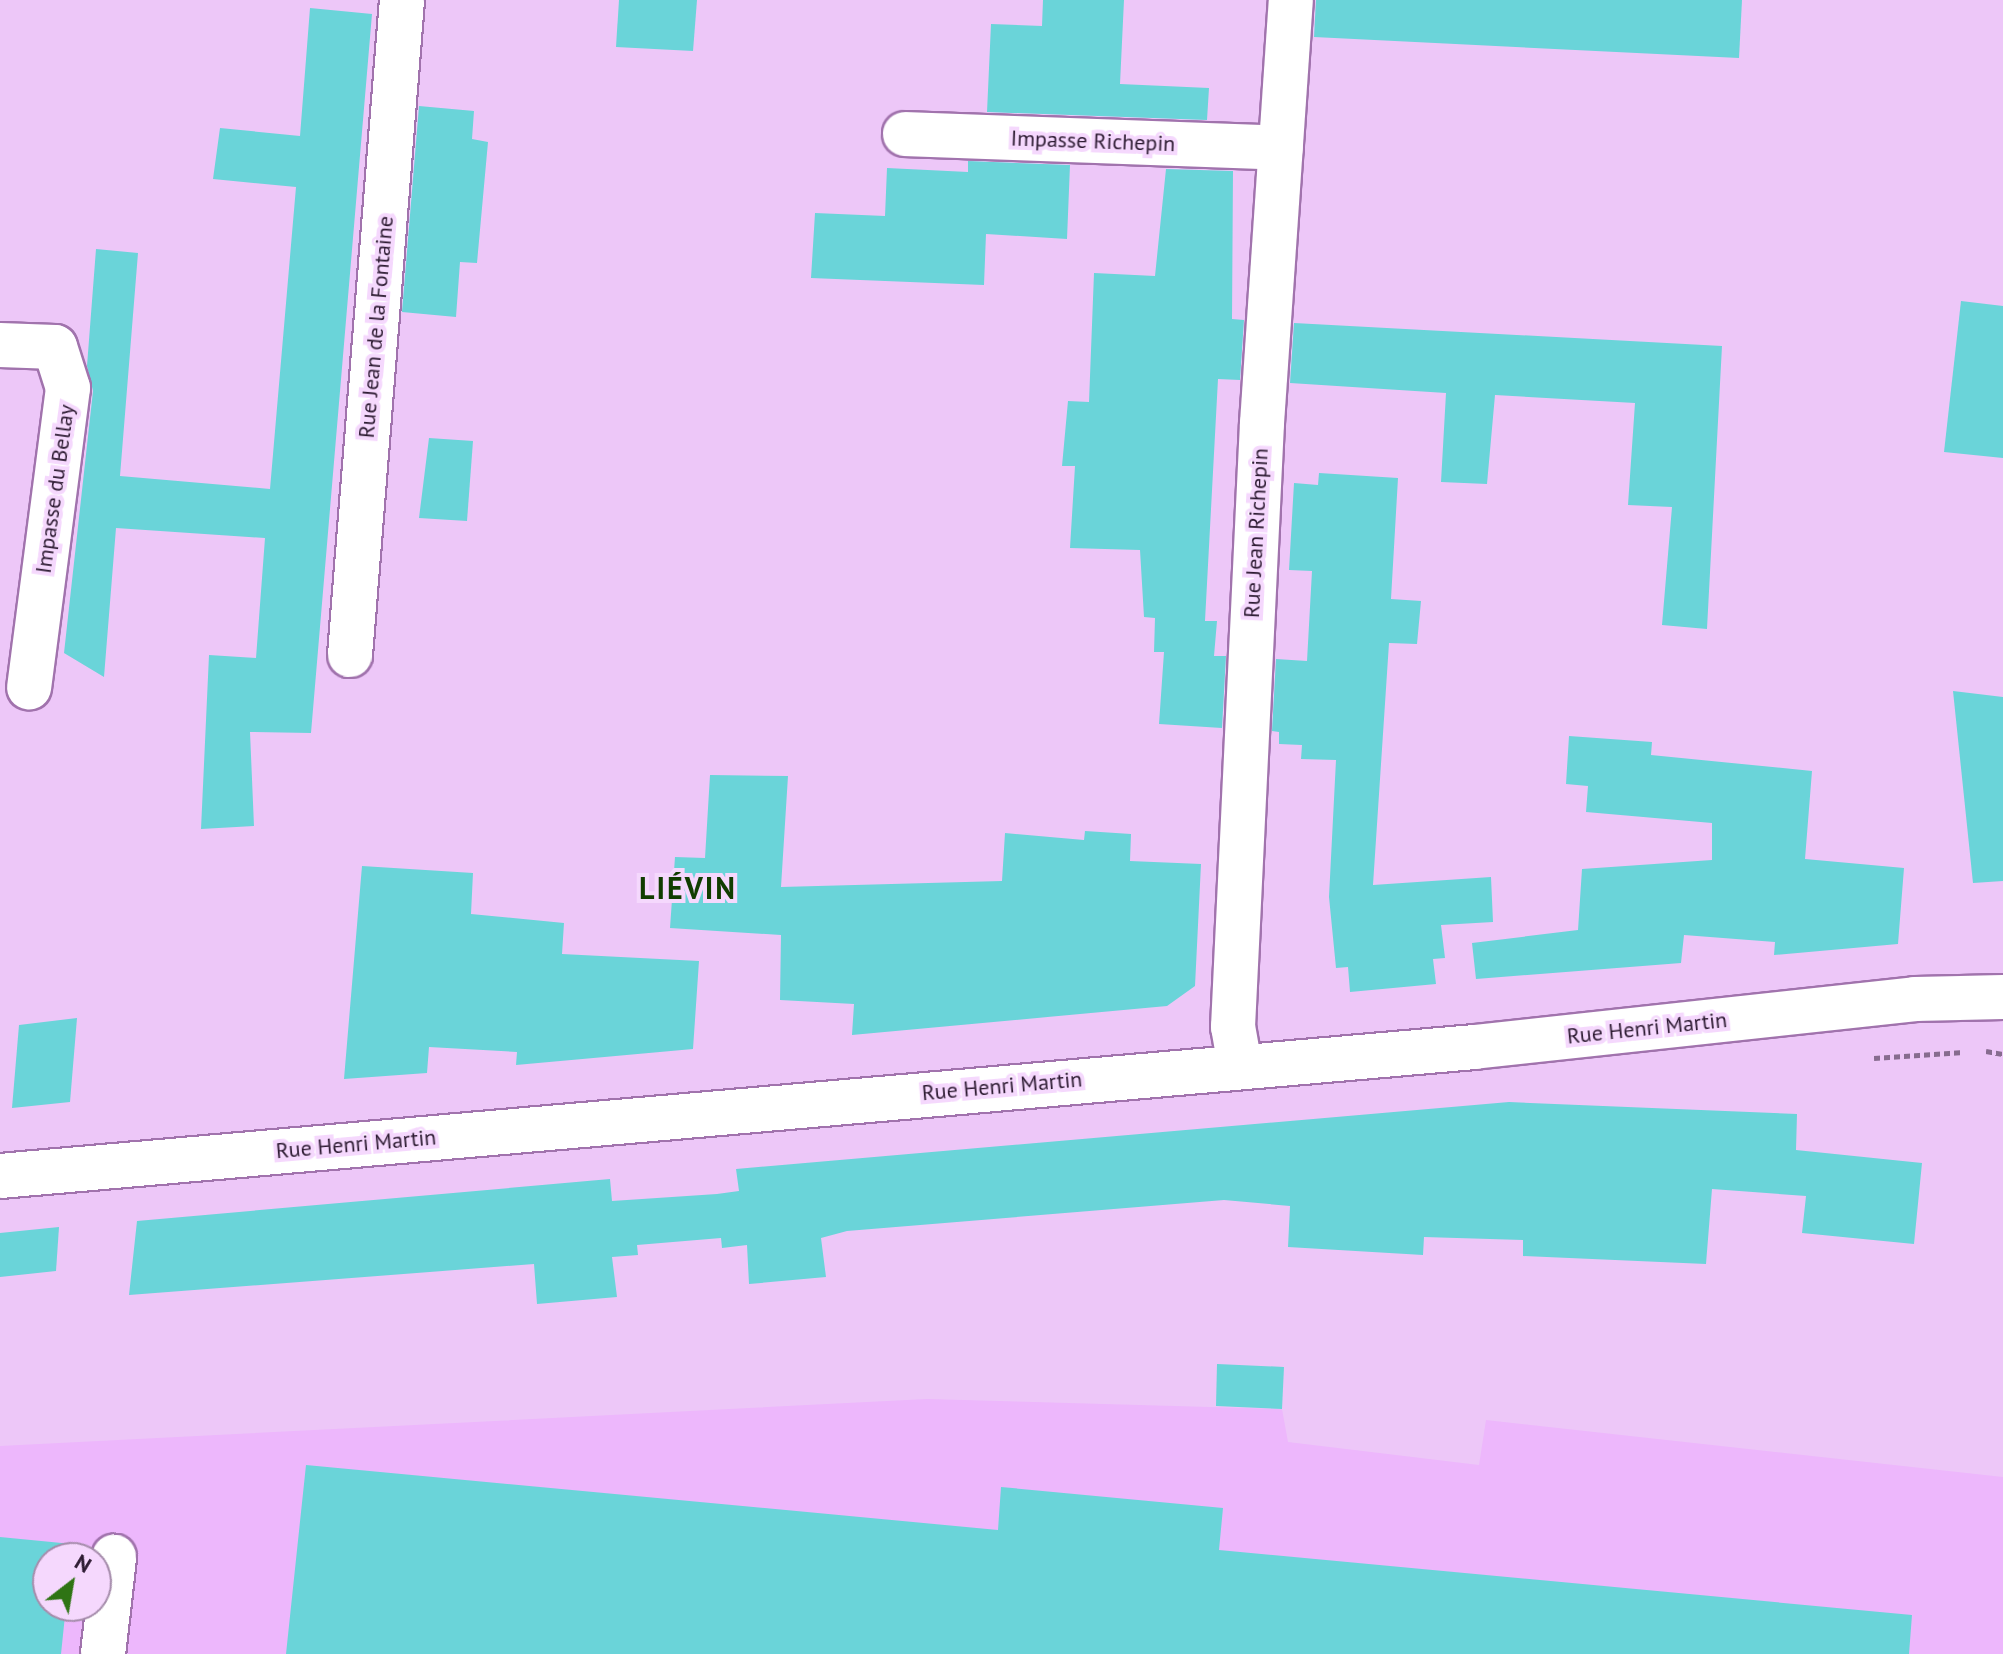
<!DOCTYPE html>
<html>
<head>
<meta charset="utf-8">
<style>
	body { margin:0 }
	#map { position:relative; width:2003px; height:1654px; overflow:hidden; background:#edc7f8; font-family:"PT Sans",sans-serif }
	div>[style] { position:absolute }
	.built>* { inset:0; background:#edb7fc }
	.building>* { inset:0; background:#6ad4d9 }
	.path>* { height:5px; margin-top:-2.5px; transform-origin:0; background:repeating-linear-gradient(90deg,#876c8f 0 6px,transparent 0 10px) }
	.roads { filter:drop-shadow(2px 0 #a173ad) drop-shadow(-2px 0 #a173ad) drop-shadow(0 2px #a173ad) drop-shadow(0 -2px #a173ad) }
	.minor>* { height:44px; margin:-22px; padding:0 22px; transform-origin:22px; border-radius:22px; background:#fff }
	span { translate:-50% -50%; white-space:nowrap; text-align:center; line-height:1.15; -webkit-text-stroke:8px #f5d8fd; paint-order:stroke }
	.street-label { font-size:22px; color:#2c1a31 }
	.district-label { font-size:30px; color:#113d00; font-weight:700; letter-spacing:2px }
	.north { position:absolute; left:32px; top:1542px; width:80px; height:80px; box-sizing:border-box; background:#f5d8fd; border:2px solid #a58cab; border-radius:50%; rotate:31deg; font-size:22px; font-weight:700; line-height:32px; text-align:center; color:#2c1a31 }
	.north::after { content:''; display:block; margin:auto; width:28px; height:36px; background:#2f7414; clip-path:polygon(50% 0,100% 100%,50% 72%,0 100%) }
</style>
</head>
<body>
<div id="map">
	<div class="built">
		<div style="clip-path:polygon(evenodd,927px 1399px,1282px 1409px,1288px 1442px,1479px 1465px,1486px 1420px,2003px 1477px,2003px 1654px,0 1654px,0 1446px,927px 1399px,48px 1558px,96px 1558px,96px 1606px,48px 1606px,48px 1558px)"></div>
	</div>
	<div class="building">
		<div style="clip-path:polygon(619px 0,697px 0,693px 51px,616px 47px)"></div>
		<div style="clip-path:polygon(1043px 0,1124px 0,1120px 84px,1209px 88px,1207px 120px,987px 112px,991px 24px,1042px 26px)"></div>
		<div style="clip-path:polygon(1316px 0,1742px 0,1739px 58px,1314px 37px)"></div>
		<div style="clip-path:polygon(310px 8px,372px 14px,311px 733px,250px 732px,254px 826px,201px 829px,209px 655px,256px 658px,265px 538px,116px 528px,104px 677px,64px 653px,93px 391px,87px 366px,96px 249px,138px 253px,120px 476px,270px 489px,296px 187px,213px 179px,220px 128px,300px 136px)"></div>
		<div style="clip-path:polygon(419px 106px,474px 111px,472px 139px,488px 142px,477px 263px,460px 262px,456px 317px,402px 312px)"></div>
		<div style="clip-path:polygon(968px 161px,1070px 165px,1067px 239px,986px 234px,984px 285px,811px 278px,815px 213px,885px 216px,887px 168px,968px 172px)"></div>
		<div style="clip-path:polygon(1166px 169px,1233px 171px,1232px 319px,1244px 320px,1240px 380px,1218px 379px,1205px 621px,1217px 621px,1214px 656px,1226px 656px,1222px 728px,1159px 724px,1164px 652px,1154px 652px,1155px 618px,1144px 617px,1140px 550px,1070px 548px,1075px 466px,1062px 466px,1068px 401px,1089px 402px,1094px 273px,1155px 276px)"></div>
		<div style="clip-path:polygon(1961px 301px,2003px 306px,2003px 458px,1944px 452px)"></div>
		<div style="clip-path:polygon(1294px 323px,1722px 346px,1707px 629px,1662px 625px,1672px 507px,1628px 505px,1635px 403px,1495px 395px,1487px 484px,1441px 482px,1446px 393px,1290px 383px)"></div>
		<div style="clip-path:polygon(429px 438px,473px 441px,467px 521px,419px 518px)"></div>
		<div style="clip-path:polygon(1319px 473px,1398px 478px,1391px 599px,1421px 601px,1417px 644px,1389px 643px,1373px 885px,1491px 877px,1493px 922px,1441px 925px,1445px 958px,1433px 959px,1436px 984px,1350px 992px,1348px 967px,1336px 968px,1329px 897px,1336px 760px,1301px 759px,1302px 745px,1279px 744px,1279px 732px,1272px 731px,1276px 659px,1307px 661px,1312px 571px,1289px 570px,1294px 483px,1318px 485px)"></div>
		<div style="clip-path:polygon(1953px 691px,2003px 697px,2003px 881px,1973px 883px)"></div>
		<div style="clip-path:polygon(1569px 736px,1652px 742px,1651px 755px,1812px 771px,1805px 859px,1904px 868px,1898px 944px,1774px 955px,1775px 942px,1684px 935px,1681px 963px,1476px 979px,1472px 943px,1578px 930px,1582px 869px,1712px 860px,1712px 823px,1586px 812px,1588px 786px,1566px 784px)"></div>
		<div style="clip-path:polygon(710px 775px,788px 776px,781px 887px,1002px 881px,1005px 833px,1084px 840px,1085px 831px,1131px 834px,1130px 861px,1201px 864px,1195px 986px,1167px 1006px,852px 1035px,854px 1004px,780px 1000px,781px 935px,670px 928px,675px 857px,705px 858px)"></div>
		<div style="clip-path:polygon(362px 866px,473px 873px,471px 914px,564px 923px,562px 954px,699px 961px,693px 1049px,516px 1065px,517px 1052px,429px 1047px,427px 1073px,344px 1079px)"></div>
		<div style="clip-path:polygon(77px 1018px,70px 1102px,12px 1108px,19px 1025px)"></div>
		<div style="clip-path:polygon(1509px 1102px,1797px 1114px,1796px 1150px,1922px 1163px,1914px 1244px,1802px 1233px,1806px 1196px,1712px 1189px,1706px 1264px,1523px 1256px,1523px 1240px,1424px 1237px,1423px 1255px,1288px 1247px,1290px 1206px,1224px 1200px,847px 1231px,821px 1238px,826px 1277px,749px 1284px,747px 1245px,722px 1248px,721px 1238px,637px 1245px,638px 1255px,612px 1257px,617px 1297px,537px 1304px,534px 1264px,129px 1295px,137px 1221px,610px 1179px,612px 1201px,717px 1194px,739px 1191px,736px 1169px)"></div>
		<div style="clip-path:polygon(59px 1227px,56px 1271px,0 1277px,0 1233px)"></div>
		<div style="clip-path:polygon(1217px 1364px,1284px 1367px,1282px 1409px,1216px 1406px)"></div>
		<div style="clip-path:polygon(306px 1465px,998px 1530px,1001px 1487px,1223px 1508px,1219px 1550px,1912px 1615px,1909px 1654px,286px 1654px)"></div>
		<div style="clip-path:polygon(0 1537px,72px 1544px,71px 1558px,48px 1558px,48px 1606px,66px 1606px,61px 1654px,0 1654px)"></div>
	</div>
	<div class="path">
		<div style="left:1986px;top:1051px;width:17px;rotate:10deg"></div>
		<div style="left:1874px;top:1058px;width:90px;rotate:-3.8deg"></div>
	</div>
	<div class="roads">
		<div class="minor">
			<div style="left:905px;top:134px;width:376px;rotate:2.1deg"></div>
			<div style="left:0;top:345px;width:55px;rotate:2.1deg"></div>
			<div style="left:55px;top:347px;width:43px;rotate:72.4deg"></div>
			<div style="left:68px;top:388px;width:302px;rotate:97.4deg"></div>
			<div style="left:350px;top:655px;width:657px;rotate:-85.46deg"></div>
			<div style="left:1240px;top:1066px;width:40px;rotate:-100deg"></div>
			<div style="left:1233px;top:1027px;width:605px;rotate:-87.25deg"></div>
			<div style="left:1262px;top:423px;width:424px;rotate:-86.1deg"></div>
			<div style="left:0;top:1176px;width:1480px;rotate:-5deg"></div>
			<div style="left:1474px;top:1047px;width:444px;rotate:-6.2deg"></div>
			<div style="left:1915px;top:999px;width:88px;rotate:-1.3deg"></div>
			<div style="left:103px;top:1654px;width:98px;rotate:-83.5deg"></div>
		</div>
	</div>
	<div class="street-label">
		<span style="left:1093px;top:141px;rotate:2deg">Impasse Richepin</span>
		<span style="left:376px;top:327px;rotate:-85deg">Rue Jean de la Fontaine</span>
		<span style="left:55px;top:489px;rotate:-82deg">Impasse du Bellay</span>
		<span style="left:1256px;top:533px;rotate:-87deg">Rue Jean Richepin</span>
		<span style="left:1647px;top:1028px;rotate:-6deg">Rue Henri Martin</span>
		<span style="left:1002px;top:1086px;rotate:-5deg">Rue Henri Martin</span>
		<span style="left:356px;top:1144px;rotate:-5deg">Rue Henri Martin</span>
	</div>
	<div class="district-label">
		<span style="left:688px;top:888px">LIÉVIN</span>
	</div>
	<div class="north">N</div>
</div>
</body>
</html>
